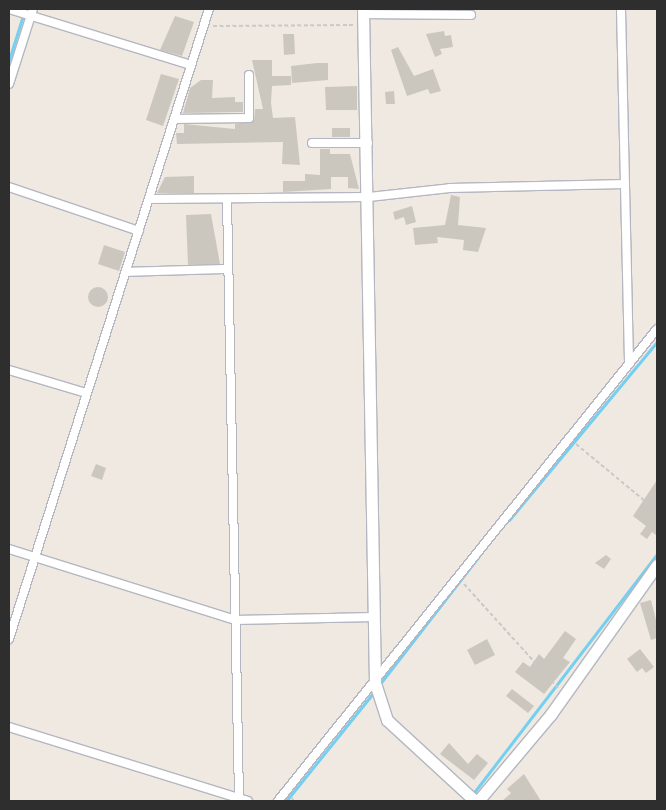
<!DOCTYPE html>
<html>
<head>
<meta charset="utf-8">
<style>
	body { margin:0 }
	#map { position:relative; width:666px; height:810px; overflow:hidden; background:#efe9e1; font-family:Signika,sans-serif }
	div>[style] { position:absolute }
	.stream>* { height:3px; margin:-1.5px; padding:0 1.5px; transform-origin:1.5px; border-radius:1.5px; background:#75cff0 }
	.building>* { inset:0; background:#cbc7bf }
	.round { border-radius:50% }
	.path>* { height:2px; margin-top:-1px; transform-origin:0; background:repeating-linear-gradient(90deg,#c9c9c9 0 4px,transparent 0 6.5px) }
	.roads { filter:drop-shadow(1px 0 #b4b7c1) drop-shadow(-1px 0 #b4b7c1) drop-shadow(0 1px #b4b7c1) drop-shadow(0 -1px #b4b7c1) }
	.street>* { height:8px; margin:-4px; padding:0 4px; transform-origin:4px; border-radius:4px; background:#fff }
	.secondary>* { height:11px; margin:-5.5px; padding:0 5.5px; transform-origin:5.5px; border-radius:5.5px; background:#fff }
	span { translate:-50% -50%; white-space:nowrap; text-align:center; line-height:1.15; -webkit-text-stroke:5px #fff; paint-order:stroke }
	.frame { position:absolute; inset:0; border:10px solid #2e2e2e; pointer-events:none }
</style>
</head>
<body>
<div id="map">
	<div class="stream">
		<div style="left:9px;top:60px;width:53px;rotate:-72.6deg"></div>
		<div style="left:509px;top:520px;width:231px;rotate:-50.3deg"></div>
		<div style="left:379px;top:685px;width:163px;rotate:-52.2deg"></div>
		<div style="left:472px;top:795px;width:304px;rotate:-52.5deg"></div>
		<div style="left:286px;top:801px;width:140px;rotate:-51.1deg"></div>
	</div>
	<div class="building">
		<div style="clip-path:polygon(175px 16px,194px 22px,182px 56px,160px 50px)"></div>
		<div style="clip-path:polygon(444px 31px,445px 36px,451px 35px,453px 47px,440px 49px,442px 54px,435px 57px,426px 34px)"></div>
		<div style="clip-path:polygon(283px 34px,294px 34px,295px 54px,284px 55px)"></div>
		<div style="clip-path:polygon(398px 47px,414px 76px,433px 69px,441px 91px,430px 94px,428px 89px,407px 96px,391px 50px)"></div>
		<div style="clip-path:polygon(252px 60px,272px 60px,272px 76px,291px 76px,291px 85px,272px 86px,271px 103px,273px 118px,295px 117px,300px 165px,282px 164px,283px 142px,177px 144px,176px 133px,184px 133px,184px 124px,235px 129px,235px 124px,254px 121px,255px 109px,263px 109px)"></div>
		<div style="clip-path:polygon(317px 63px,328px 63px,328px 80px,292px 83px,291px 66px)"></div>
		<div style="clip-path:polygon(161px 74px,179px 79px,163px 126px,146px 120px)"></div>
		<div style="clip-path:polygon(201px 80px,213px 80px,212px 98px,235px 97px,235px 102px,243px 102px,243px 112px,183px 113px,190px 88px)"></div>
		<div style="clip-path:polygon(357px 86px,357px 110px,326px 110px,325px 87px)"></div>
		<div style="clip-path:polygon(394px 91px,395px 104px,386px 104px,385px 92px)"></div>
		<div style="clip-path:polygon(332px 128px,350px 128px,350px 137px,332px 137px)"></div>
		<div style="clip-path:polygon(320px 149px,330px 149px,330px 154px,350px 154px,359px 189px,348px 188px,348px 177px,331px 177px,331px 189px,283px 192px,283px 181px,305px 181px,305px 174px,320px 175px)"></div>
		<div style="clip-path:polygon(194px 176px,194px 193px,157px 193px,165px 177px)"></div>
		<div style="clip-path:polygon(451px 195px,460px 197px,458px 225px,486px 228px,478px 252px,463px 250px,464px 240px,437px 237px,438px 243px,415px 245px,413px 228px,445px 225px)"></div>
		<div style="clip-path:polygon(412px 206px,416px 222px,406px 225px,404px 217px,395px 220px,393px 212px)"></div>
		<div style="clip-path:polygon(211px 214px,220px 264px,188px 265px,186px 215px)"></div>
		<div style="clip-path:polygon(104px 245px,125px 252px,119px 271px,98px 264px)"></div>
		<div class="round" style="left:88px;top:287px;width:20px;height:20px"></div>
		<div style="clip-path:polygon(96px 464px,106px 468px,102px 480px,91px 476px)"></div>
		<div style="clip-path:polygon(657px 480px,657px 536px,652px 532px,647px 539px,640px 534px,646px 526px,633px 516px)"></div>
		<div style="clip-path:polygon(606px 555px,611px 559px,604px 569px,595px 563px)"></div>
		<div style="clip-path:polygon(651px 600px,657px 624px,657px 638px,651px 640px,640px 603px)"></div>
		<div style="clip-path:polygon(565px 631px,576px 639px,563px 658px,570px 662px,544px 694px,515px 672px,523px 662px,530px 667px,539px 654px,544px 659px)"></div>
		<div style="clip-path:polygon(487px 639px,495px 655px,475px 665px,467px 650px)"></div>
		<div style="clip-path:polygon(640px 649px,654px 667px,646px 673px,642px 668px,637px 672px,627px 659px)"></div>
		<div style="clip-path:polygon(512px 689px,534px 706px,528px 713px,506px 696px)"></div>
		<div style="clip-path:polygon(449px 743px,468px 764px,477px 754px,488px 763px,474px 780px,440px 754px)"></div>
		<div style="clip-path:polygon(524px 774px,541px 801px,502px 801px,511px 793px,507px 789px)"></div>
	</div>
	<div class="path">
		<div style="left:213px;top:26px;width:140px;rotate:-0.4deg"></div>
		<div style="left:576px;top:444px;width:105px;rotate:39.6deg"></div>
		<div style="left:464px;top:584px;width:140px;rotate:47.9deg"></div>
		<div style="left:291px;top:797px;width:5px;rotate:53deg"></div>
	</div>
	<div class="roads">
		<div class="street">
			<div style="left:9px;top:9px;width:190px;rotate:17.1deg"></div>
			<div style="left:621px;top:9px;width:355px;rotate:88.7deg"></div>
			<div style="left:363px;top:14px;width:108px;rotate:0.5deg"></div>
			<div style="left:9px;top:84px;width:79px;rotate:-72.3deg"></div>
			<div style="left:174px;top:119px;width:75px;rotate:-0.8deg"></div>
			<div style="left:249px;top:118px;width:43px;rotate:-90deg"></div>
			<div style="left:312px;top:143px;width:56px"></div>
			<div style="left:9px;top:187px;width:137px;rotate:18.7deg"></div>
			<div style="left:150px;top:199px;width:219px;rotate:-0.5deg"></div>
			<div style="left:369px;top:197px;width:81px;rotate:-6.3deg"></div>
			<div style="left:450px;top:188px;width:175px;rotate:-1.3deg"></div>
			<div style="left:227px;top:199px;width:599px;rotate:88.85deg"></div>
			<div style="left:126px;top:272px;width:102px;rotate:-1.7deg"></div>
			<div style="left:9px;top:370px;width:80px;rotate:16.6deg"></div>
			<div style="left:9px;top:549px;width:237px;rotate:17.4deg"></div>
			<div style="left:235px;top:620px;width:139px;rotate:-1.2deg"></div>
			<div style="left:9px;top:639px;width:661px;rotate:-72.39deg"></div>
			<div style="left:9px;top:727px;width:250px;rotate:17.2deg"></div>
			<div style="left:278px;top:801px;width:605px;rotate:-51.24deg"></div>
		</div>
		<div class="secondary">
			<div style="left:363px;top:9px;width:674px;rotate:88.98deg"></div>
			<div style="left:375px;top:683px;width:39px;rotate:72deg"></div>
			<div style="left:387px;top:720px;width:120px;rotate:42.6deg"></div>
			<div style="left:478px;top:801px;width:114px;rotate:-50deg"></div>
			<div style="left:551px;top:714px;width:183px;rotate:-54.6deg"></div>
		</div>
	</div>
	<div class="frame"></div>
</div>
</body>
</html>
